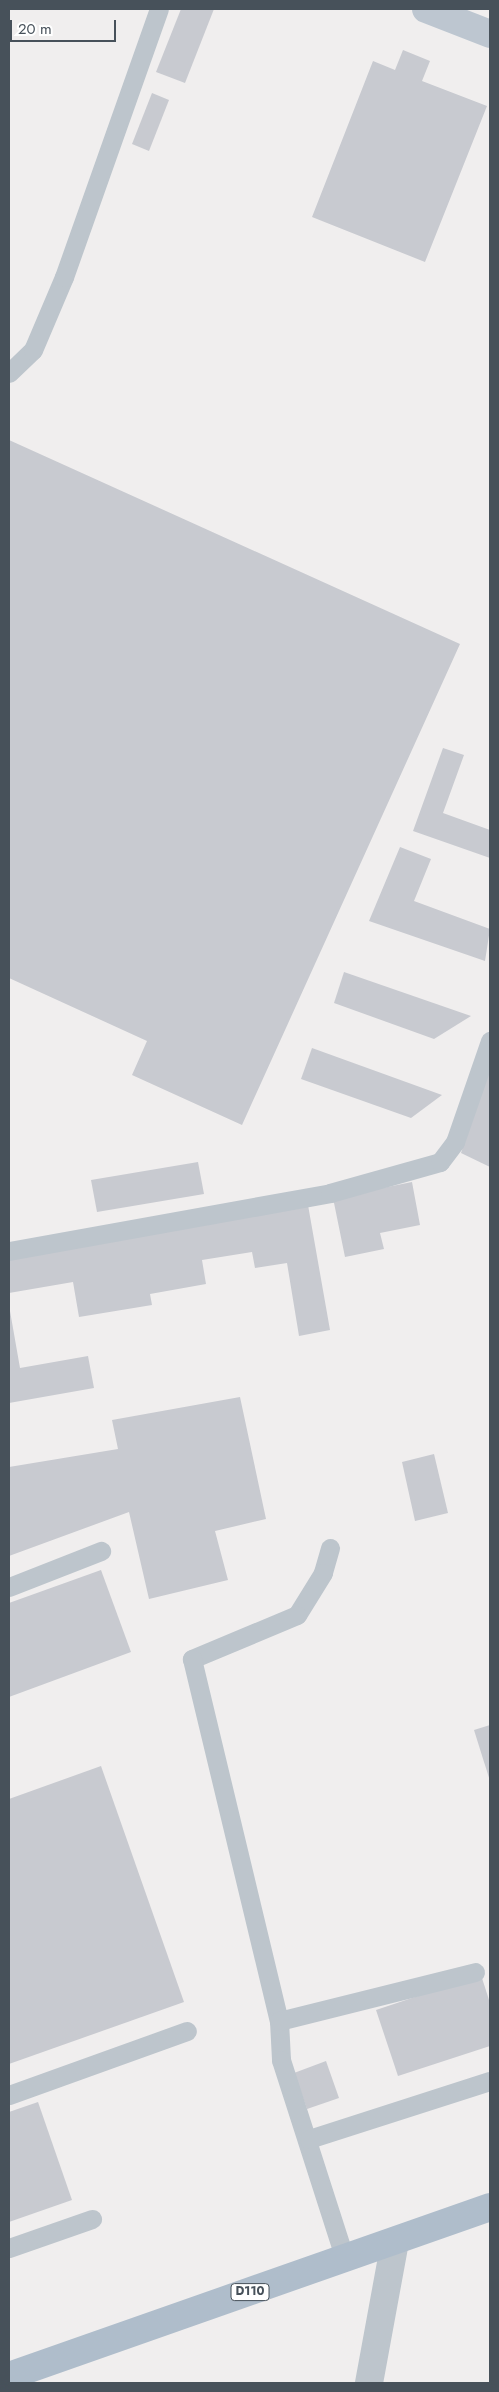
<!DOCTYPE html>
<html>
<head>
<meta charset="utf-8">
<style>
	body { margin:0 }
	#map { position:relative; width:499px; height:2392px; overflow:hidden; background:#f0eeee; font-family:Jost,sans-serif }
	div>[style] { position:absolute }
	.building>* { inset:0; background:#c8cad0 }
	.lane>* { height:19px; margin:-9.5px; padding:0 9.5px; transform-origin:9.5px; border-radius:9.5px; background:#bdc5cc }
	.street>* { height:28px; margin:-14px; padding:0 14px; transform-origin:14px; border-radius:14px; background:#bdc5cc }
	.secondary>* { height:28px; margin:-14px; padding:0 14px; transform-origin:14px; border-radius:14px; background:#bdc6d0 }
	.primary>* { height:28px; margin:-14px; padding:0 14px; transform-origin:14px; border-radius:14px; background:#afbdcb }
	span { translate:-50% -50%; white-space:nowrap; text-align:center; line-height:1.15; -webkit-text-stroke:5px #fff; paint-order:stroke }
	.shield-label span { padding:1px 4px; background:#fff; border:1px solid; border-radius:4px; -webkit-text-stroke-width:0 }
	.shield-label { font-size:12px; color:#47515a; font-weight:700 }
	.frame { position:absolute; inset:0; border:10px solid #47515a; pointer-events:none }
	.scale { position:absolute; left:10px; top:20px; width:106px; height:22px; box-sizing:border-box; border:2px solid #47515a; border-top:0; padding-left:6px; font-size:15px; line-height:18px; white-space:nowrap; color:#47515a; -webkit-text-stroke:4px #fff; paint-order:stroke }
</style>
</head>
<body>
<div id="map">
	<div class="building">
		<div style="clip-path:polygon(181px 9px,214px 9px,185px 83px,156px 72px)"></div>
		<div style="clip-path:polygon(403px 50px,430px 61px,422px 81px,487px 106px,425px 262px,312px 217px,373px 61px,395px 70px)"></div>
		<div style="clip-path:polygon(152px 93px,169px 100px,149px 151px,132px 144px)"></div>
		<div style="clip-path:polygon(9px 440px,460px 644px,242px 1125px,132px 1075px,147px 1041px,9px 978px)"></div>
		<div style="clip-path:polygon(443px 748px,464px 755px,443px 813px,490px 830px,490px 858px,413px 831px)"></div>
		<div style="clip-path:polygon(400px 847px,431px 859px,414px 901px,490px 929px,485px 961px,369px 921px)"></div>
		<div style="clip-path:polygon(344px 972px,471px 1016px,434px 1039px,334px 1003px)"></div>
		<div style="clip-path:polygon(312px 1048px,442px 1095px,411px 1118px,301px 1079px)"></div>
		<div style="clip-path:polygon(490px 1068px,490px 1167px,461px 1153px)"></div>
		<div style="clip-path:polygon(198px 1162px,204px 1194px,97px 1212px,91px 1180px)"></div>
		<div style="clip-path:polygon(412px 1182px,420px 1225px,380px 1233px,384px 1249px,345px 1257px,333px 1198px)"></div>
		<div style="clip-path:polygon(308px 1205px,330px 1330px,299px 1336px,287px 1263px,255px 1268px,252px 1252px,202px 1260px,206px 1284px,150px 1294px,152px 1305px,79px 1317px,73px 1282px,9px 1293px,9px 1258px)"></div>
		<div style="clip-path:polygon(10px 1311px,20px 1368px,88px 1356px,94px 1388px,9px 1403px)"></div>
		<div style="clip-path:polygon(240px 1397px,266px 1519px,215px 1531px,228px 1580px,149px 1599px,129px 1512px,9px 1556px,9px 1467px,118px 1449px,112px 1420px)"></div>
		<div style="clip-path:polygon(434px 1454px,448px 1513px,415px 1521px,402px 1462px)"></div>
		<div style="clip-path:polygon(101px 1570px,131px 1652px,9px 1697px,9px 1603px)"></div>
		<div style="clip-path:polygon(490px 1725px,490px 1781px,474px 1730px)"></div>
		<div style="clip-path:polygon(101px 1766px,184px 2002px,9px 2064px,9px 1799px)"></div>
		<div style="clip-path:polygon(481px 1975px,490px 2003px,490px 2046px,398px 2076px,376px 2010px)"></div>
		<div style="clip-path:polygon(326px 2061px,339px 2098px,307px 2109px,294px 2073px)"></div>
		<div style="clip-path:polygon(38px 2102px,72px 2200px,9px 2222px,9px 2112px)"></div>
	</div>
	<div class="lane">
		<div style="left:9px;top:373px;width:33px;rotate:-44deg"></div>
		<div style="left:33px;top:350px;width:79px;rotate:-67deg"></div>
		<div style="left:64px;top:277px;width:284px;rotate:-70.5deg"></div>
		<div style="left:9px;top:1251px;width:326px;rotate:-10.2deg"></div>
		<div style="left:330px;top:1193px;width:114px;rotate:-15.7deg"></div>
		<div style="left:440px;top:1162px;width:25px;rotate:-53deg"></div>
		<div style="left:455px;top:1142px;width:107px;rotate:-70.9deg"></div>
		<div style="left:330px;top:1548px;width:26px;rotate:106deg"></div>
		<div style="left:323px;top:1573px;width:49px;rotate:121.8deg"></div>
		<div style="left:297px;top:1615px;width:114px;rotate:157.3deg"></div>
		<div style="left:192px;top:1659px;width:372px;rotate:76.5deg"></div>
		<div style="left:279px;top:2021px;width:39px;rotate:87deg"></div>
		<div style="left:281px;top:2060px;width:209px;rotate:72.2deg"></div>
		<div style="left:9px;top:1587px;width:99px;rotate:-21.4deg"></div>
		<div style="left:279px;top:2021px;width:202px;rotate:-14deg"></div>
		<div style="left:9px;top:2095px;width:189px;rotate:-19.8deg"></div>
		<div style="left:309px;top:2139px;width:190px;rotate:-17.8deg"></div>
		<div style="left:9px;top:2248px;width:88px;rotate:-19.3deg"></div>
	</div>
	<div class="street">
		<div style="left:369px;top:2383px;width:144px;rotate:-79.6deg"></div>
	</div>
	<div class="secondary">
		<div style="left:426px;top:9px;width:69px;rotate:21.3deg"></div>
	</div>
	<div class="primary">
		<div style="left:9px;top:2376px;width:510px;rotate:-19.36deg"></div>
	</div>
	<div class="shield-label">
		<span style="left:250px;top:2292px">D110</span>
	</div>
	<div class="frame"></div>
	<div class="scale">20 m</div>
</div>
</body>
</html>
